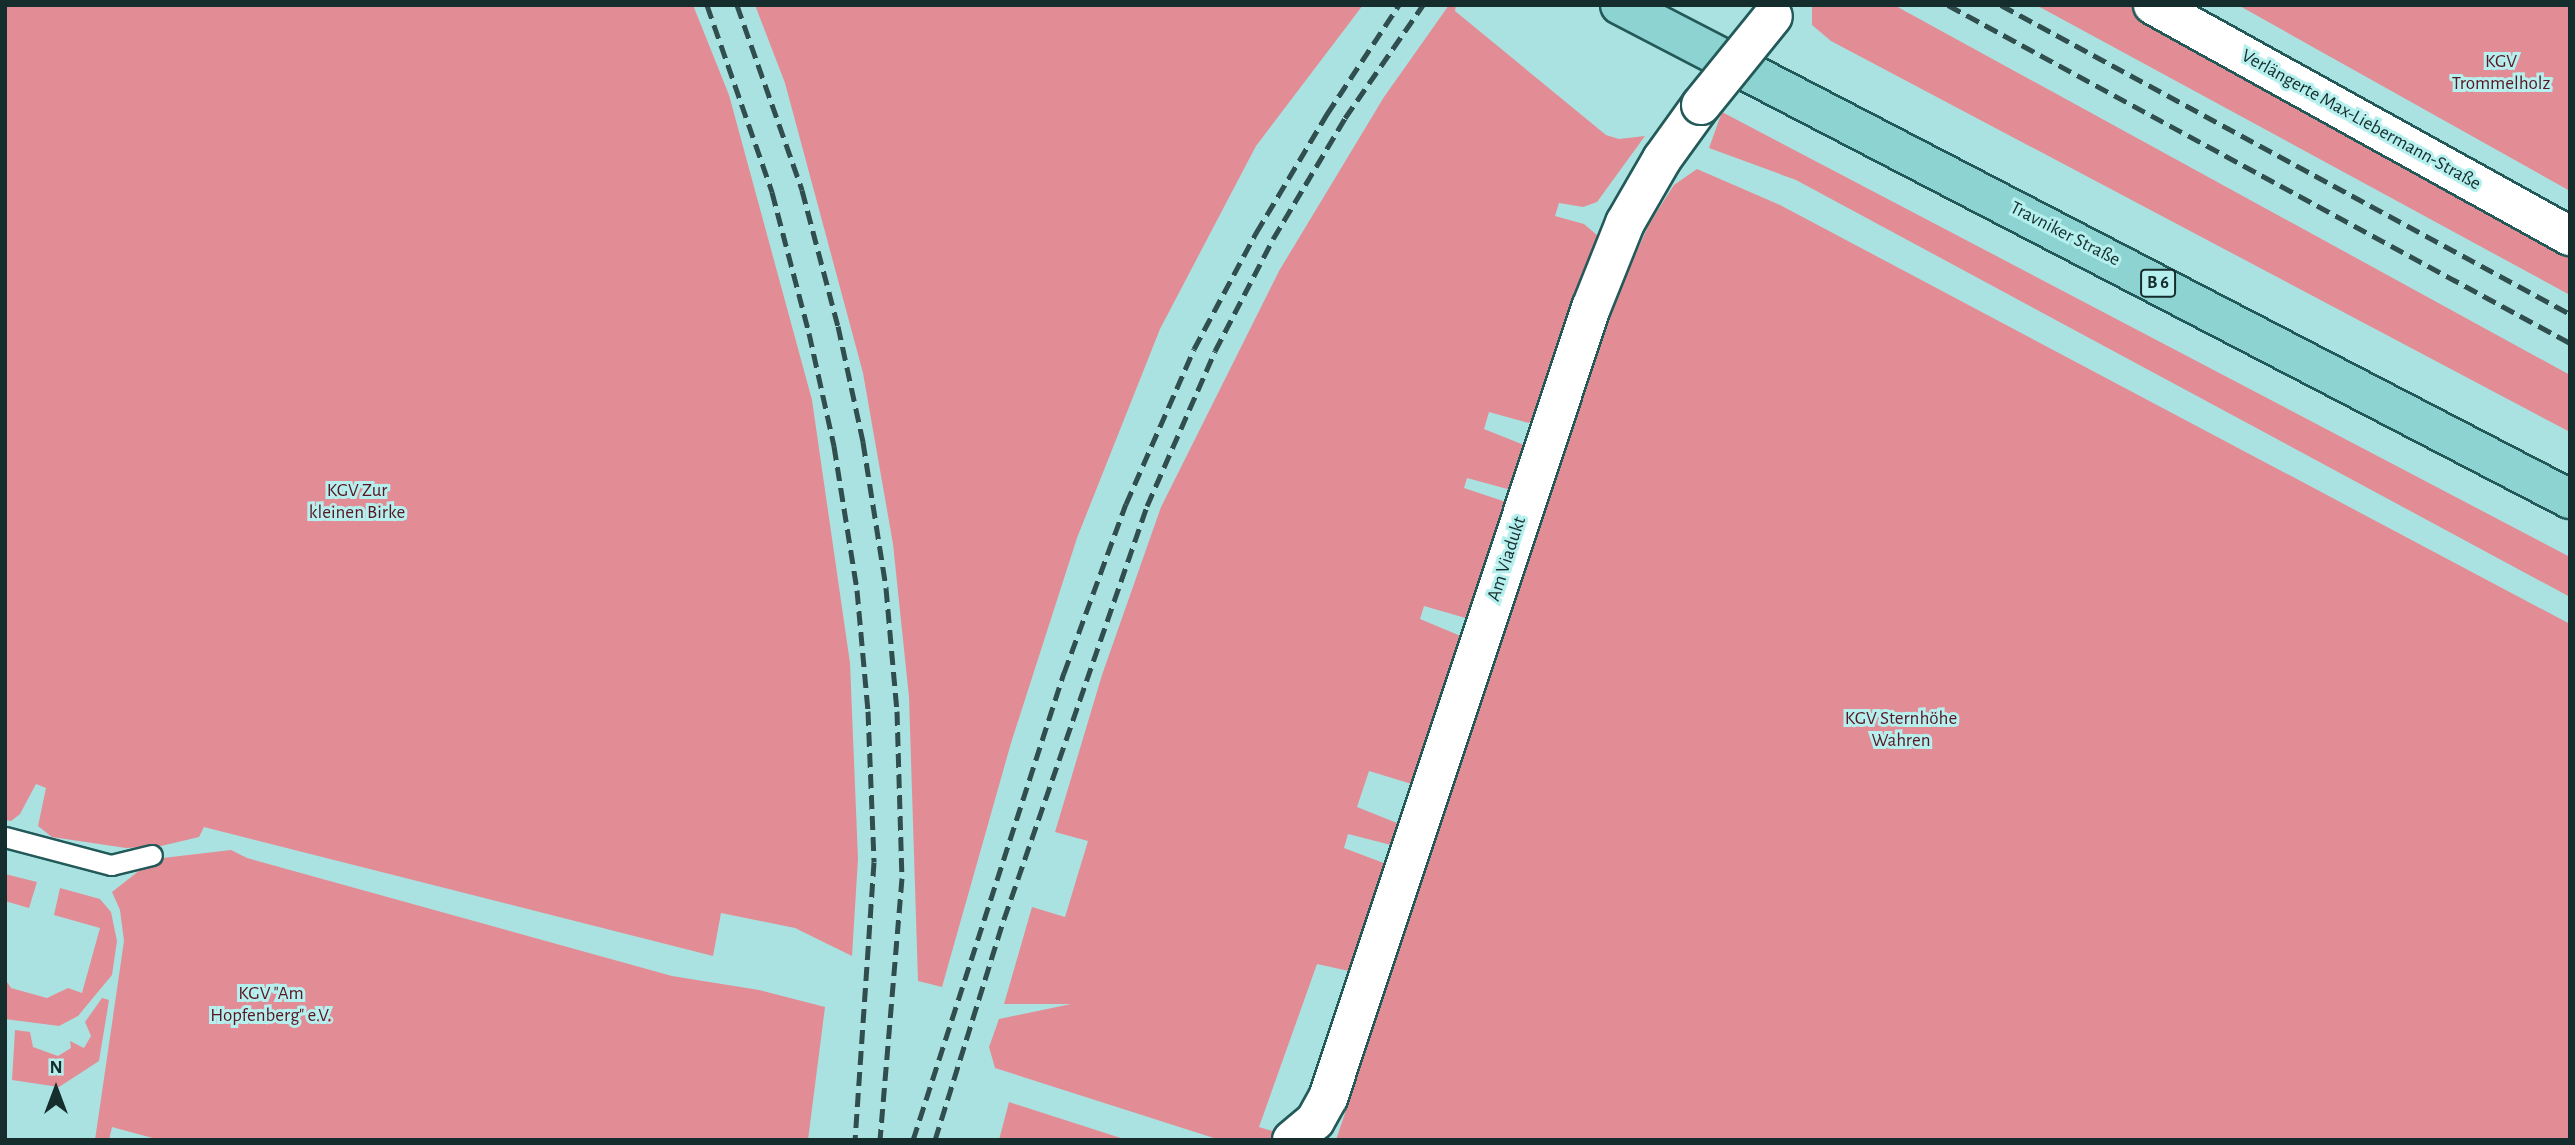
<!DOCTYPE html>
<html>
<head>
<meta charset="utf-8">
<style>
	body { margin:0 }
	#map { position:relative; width:2575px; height:1145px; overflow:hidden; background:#aae2e1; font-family:"Alegreya Sans",sans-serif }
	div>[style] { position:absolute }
	.green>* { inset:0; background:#e28d95 }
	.roads { filter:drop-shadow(2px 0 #235a59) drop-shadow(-2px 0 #235a59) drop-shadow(0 2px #235a59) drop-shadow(0 -2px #235a59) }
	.service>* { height:19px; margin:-9.5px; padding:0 9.5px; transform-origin:9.5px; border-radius:9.5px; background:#fff }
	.minor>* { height:38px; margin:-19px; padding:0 19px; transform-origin:19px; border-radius:19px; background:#fff }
	.primary>* { height:38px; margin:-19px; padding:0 19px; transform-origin:19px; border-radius:19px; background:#8dd3d2 }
	.rail>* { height:5px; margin-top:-2.5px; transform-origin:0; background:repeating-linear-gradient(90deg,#314e4e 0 14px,transparent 0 21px) }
	.bridges { filter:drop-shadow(2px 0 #235a59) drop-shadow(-2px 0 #235a59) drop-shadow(0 2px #235a59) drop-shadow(0 -2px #235a59) }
	.minor-bridge>* { height:38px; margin:-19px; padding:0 19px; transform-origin:19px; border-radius:19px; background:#fff }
	span { translate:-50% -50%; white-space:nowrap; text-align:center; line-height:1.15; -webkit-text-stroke:6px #b6f0ee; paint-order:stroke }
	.shield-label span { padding:2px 5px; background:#b6f0ee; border:2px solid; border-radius:5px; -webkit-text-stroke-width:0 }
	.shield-label { font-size:18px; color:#162d2d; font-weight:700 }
	.park-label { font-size:19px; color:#581522 }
	.street-label { font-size:19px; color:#162d2d }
	.frame { position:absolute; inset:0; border:7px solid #162d2d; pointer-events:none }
	.north { position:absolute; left:21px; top:1054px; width:70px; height:70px; -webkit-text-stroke:5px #b6f0ee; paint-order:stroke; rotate:0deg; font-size:19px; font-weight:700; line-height:28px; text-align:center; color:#162d2d }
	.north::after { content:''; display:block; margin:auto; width:24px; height:32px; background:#162d2d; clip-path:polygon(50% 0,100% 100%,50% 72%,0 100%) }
</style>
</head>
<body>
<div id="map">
	<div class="green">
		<div style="clip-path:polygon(5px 5px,693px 5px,729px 95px,812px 400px,850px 663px,858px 859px,852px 956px,795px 928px,721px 913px,713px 956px,204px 827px,199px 837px,161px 846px,126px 848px,52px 837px,38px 826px,46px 788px,36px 784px,20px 814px,11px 821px,5px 820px)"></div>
		<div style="clip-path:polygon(755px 5px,1363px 5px,1256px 146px,1160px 329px,1077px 538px,1011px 743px,942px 987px,918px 981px,909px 697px,893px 544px,863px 373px,785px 83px)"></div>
		<div style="clip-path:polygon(1449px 5px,1456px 5px,1455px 11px,1606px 135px,1619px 139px,1645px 136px,1597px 202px,1583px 207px,1559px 203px,1555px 216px,1584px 224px,1598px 236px,1534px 419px,1529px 423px,1489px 412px,1484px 429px,1524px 445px,1524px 451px,1511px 490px,1467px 478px,1464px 488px,1506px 502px,1469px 619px,1424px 606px,1420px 619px,1463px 637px,1415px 785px,1369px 771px,1357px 807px,1402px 825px,1395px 846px,1348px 834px,1344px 848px,1389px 865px,1349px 971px,1317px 964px,1259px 1127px,1282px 1134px,1272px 1140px,1220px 1140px,995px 1068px,989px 1047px,999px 1019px,1071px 1004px,1004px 1004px,1032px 907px,1065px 917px,1088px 841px,1055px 832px,1102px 675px,1161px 507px,1279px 271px,1384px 97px)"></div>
		<div style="clip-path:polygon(1812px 5px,1894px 5px,2570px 375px,2570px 432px,1831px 41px,1812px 25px)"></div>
		<div style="clip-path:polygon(2036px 5px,2131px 5px,2570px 248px,2570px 295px)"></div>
		<div style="clip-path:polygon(2238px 5px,2570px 5px,2570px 191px)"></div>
		<div style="clip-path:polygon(1722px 112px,2570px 557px,2570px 597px,1796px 180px,1709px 148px)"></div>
		<div style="clip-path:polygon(1697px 169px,1780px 205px,2570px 624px,2570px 1140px,1336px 1140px,1617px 296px,1649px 224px,1674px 185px)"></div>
		<div style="clip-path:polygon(231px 850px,247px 858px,672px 976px,759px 990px,825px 1007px,808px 1140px,160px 1140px,112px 1127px,109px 1140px,95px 1140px,124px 941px,120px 910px,112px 892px,154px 859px)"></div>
		<div style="clip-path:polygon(5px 874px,37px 882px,29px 908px,5px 901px)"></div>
		<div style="clip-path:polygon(60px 888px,100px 899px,111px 912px,117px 941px,112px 975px,78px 1016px,59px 1026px,5px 1019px,5px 979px,11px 988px,47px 998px,68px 988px,82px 993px,100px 928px,54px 915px)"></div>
		<div style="clip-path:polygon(102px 998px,109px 1000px,99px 1061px,59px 1087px,12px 1080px,15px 1030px,30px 1032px,33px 1047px,58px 1056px,71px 1048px,70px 1041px,84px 1048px,91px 1036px,85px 1022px)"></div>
		<div style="clip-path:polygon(1009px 1102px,1127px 1140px,999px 1140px)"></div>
	</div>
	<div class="roads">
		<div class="service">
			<div style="left:5px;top:837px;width:110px;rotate:14.8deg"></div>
			<div style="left:111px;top:865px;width:42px;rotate:-13.7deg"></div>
		</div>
		<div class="minor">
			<div style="left:2153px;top:5px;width:477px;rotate:29deg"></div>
			<div style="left:1292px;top:1140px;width:30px;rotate:-40deg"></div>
			<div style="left:1315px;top:1121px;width:26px;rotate:-61deg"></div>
			<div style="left:1328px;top:1098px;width:833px;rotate:-71.59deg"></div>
			<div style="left:1591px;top:308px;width:92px;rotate:-68.2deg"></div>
			<div style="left:1625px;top:223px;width:74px;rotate:-60deg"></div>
			<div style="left:1662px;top:159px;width:67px;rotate:-54.2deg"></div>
		</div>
		<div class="primary">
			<div style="left:1620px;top:5px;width:117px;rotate:27.4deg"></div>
			<div style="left:1744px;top:70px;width:931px;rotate:27.45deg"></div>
		</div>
	</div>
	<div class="rail">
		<div style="left:707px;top:5px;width:198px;rotate:70.8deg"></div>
		<div style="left:772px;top:192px;width:146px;rotate:75.3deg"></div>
		<div style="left:809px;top:333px;width:116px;rotate:77.5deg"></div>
		<div style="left:834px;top:446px;width:146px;rotate:80.9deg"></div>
		<div style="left:857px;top:590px;width:121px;rotate:84.8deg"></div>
		<div style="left:868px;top:711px;width:151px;rotate:87.7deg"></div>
		<div style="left:874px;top:862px;width:279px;rotate:93.9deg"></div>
		<div style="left:737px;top:5px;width:196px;rotate:70.6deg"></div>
		<div style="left:802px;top:190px;width:141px;rotate:75.2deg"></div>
		<div style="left:838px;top:326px;width:119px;rotate:77.8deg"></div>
		<div style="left:863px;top:442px;width:148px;rotate:81deg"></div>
		<div style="left:886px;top:588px;width:123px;rotate:84.9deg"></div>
		<div style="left:897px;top:711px;width:167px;rotate:88.3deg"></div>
		<div style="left:902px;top:878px;width:263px;rotate:94.8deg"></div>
		<div style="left:1948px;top:5px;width:708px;rotate:28.52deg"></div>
		<div style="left:2001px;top:5px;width:647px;rotate:28.5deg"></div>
		<div style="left:913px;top:1140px;width:491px;rotate:-72.1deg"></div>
		<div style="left:1064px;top:673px;width:180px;rotate:-69.9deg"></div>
		<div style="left:1126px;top:504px;width:169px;rotate:-66.3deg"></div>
		<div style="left:1194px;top:349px;width:132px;rotate:-61.9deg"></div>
		<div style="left:1256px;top:233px;width:139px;rotate:-59.2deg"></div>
		<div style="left:1327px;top:114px;width:131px;rotate:-56.6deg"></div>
		<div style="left:935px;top:1140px;width:232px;rotate:-72.7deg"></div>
		<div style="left:1004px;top:919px;width:437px;rotate:-70.9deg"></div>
		<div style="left:1147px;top:506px;width:169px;rotate:-66.3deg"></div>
		<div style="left:1215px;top:351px;width:126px;rotate:-62.6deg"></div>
		<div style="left:1273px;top:239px;width:141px;rotate:-59.2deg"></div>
		<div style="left:1345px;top:118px;width:137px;rotate:-55.4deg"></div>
	</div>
	<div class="bridges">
		<div class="minor-bridge">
			<div style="left:1701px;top:105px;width:114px;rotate:-51deg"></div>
		</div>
	</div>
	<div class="shield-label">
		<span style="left:2158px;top:283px">B 6</span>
	</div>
	<div class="park-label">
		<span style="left:2501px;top:73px">KGV<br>Trommelholz</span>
		<span style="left:357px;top:502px">KGV Zur<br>kleinen Birke</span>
		<span style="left:1901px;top:730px">KGV Sternhöhe<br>Wahren</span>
		<span style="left:271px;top:1005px">KGV "Am<br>Hopfenberg" e.V.</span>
	</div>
	<div class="street-label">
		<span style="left:2361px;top:120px;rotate:29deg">Verlängerte Max-Liebermann-Straße</span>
		<span style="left:2065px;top:234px;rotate:27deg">Travniker Straße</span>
		<span style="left:1507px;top:559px;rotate:-72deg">Am Viadukt</span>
	</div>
	<div class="frame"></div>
	<div class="north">N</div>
</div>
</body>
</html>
